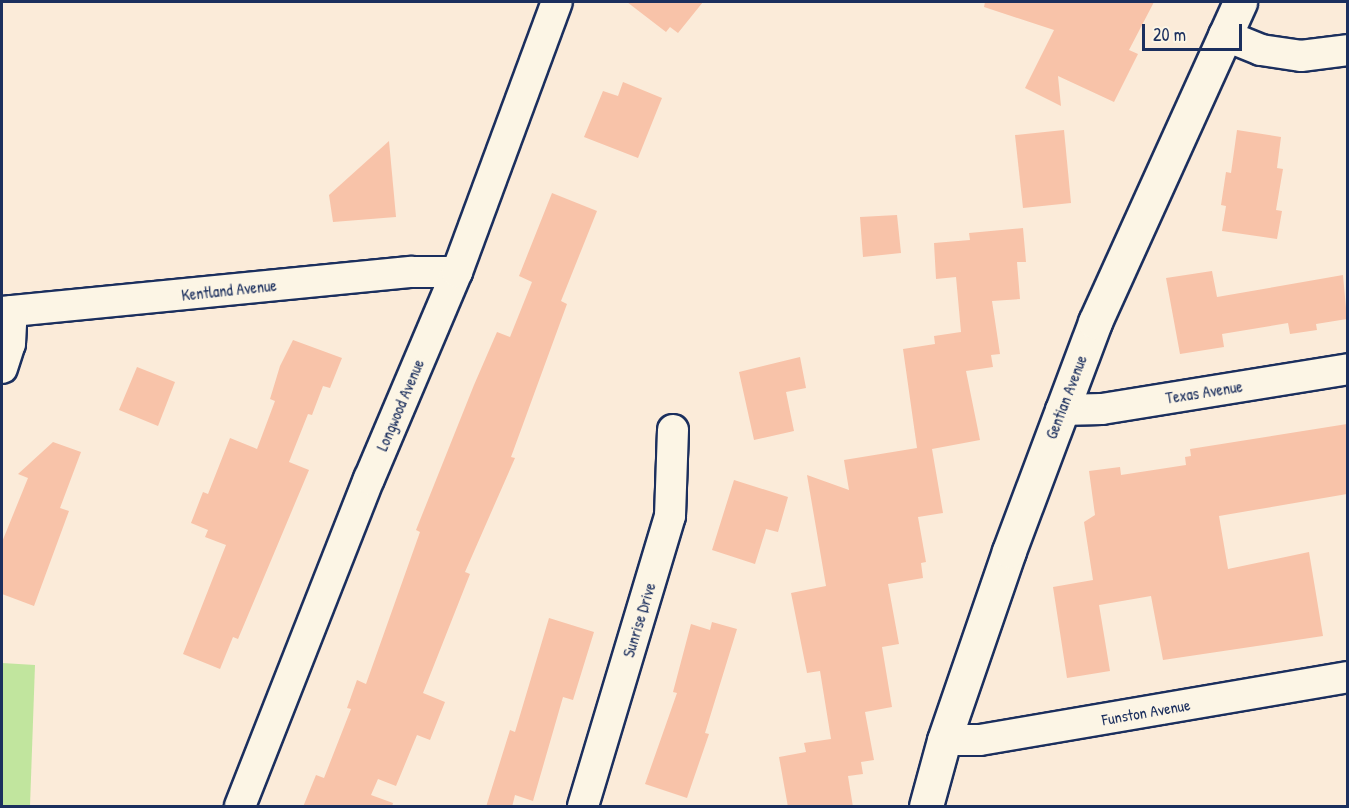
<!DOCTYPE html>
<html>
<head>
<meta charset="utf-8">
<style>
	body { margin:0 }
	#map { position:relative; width:1349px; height:808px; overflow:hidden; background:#fbebd9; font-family:"Patrick Hand",sans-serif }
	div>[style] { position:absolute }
	.green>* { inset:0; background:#c1e59e }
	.building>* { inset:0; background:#f8c3a9 }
	.roads { filter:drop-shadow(2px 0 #1b2f5e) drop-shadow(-2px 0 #1b2f5e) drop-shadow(0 2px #1b2f5e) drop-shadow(0 -2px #1b2f5e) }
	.minor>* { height:30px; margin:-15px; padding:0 15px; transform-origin:15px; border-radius:15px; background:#fcf5e5 }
	.tertiary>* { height:33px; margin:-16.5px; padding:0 16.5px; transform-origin:16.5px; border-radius:16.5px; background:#fcf5e5 }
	span { translate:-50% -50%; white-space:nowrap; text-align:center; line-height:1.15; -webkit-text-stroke:6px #fcf5e5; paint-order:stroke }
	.street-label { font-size:16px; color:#1b2f5e }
	.frame { position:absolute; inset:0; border:3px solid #1b2f5e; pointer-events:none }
	.scale { position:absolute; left:1142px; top:24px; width:100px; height:27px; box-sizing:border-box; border:3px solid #1b2f5e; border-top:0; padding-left:8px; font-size:18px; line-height:21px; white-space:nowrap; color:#1b2f5e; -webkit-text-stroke:4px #fcf5e5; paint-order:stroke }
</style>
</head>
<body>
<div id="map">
	<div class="green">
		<div style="clip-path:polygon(2px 663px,35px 665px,30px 806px,2px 806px)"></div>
	</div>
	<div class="building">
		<div style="clip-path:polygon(627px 2px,703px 2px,678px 33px,670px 27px,666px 32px)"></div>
		<div style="clip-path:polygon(985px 2px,1154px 2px,1129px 50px,1138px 54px,1114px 102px,1058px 76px,1061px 106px,1025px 88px,1054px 30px,984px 7px)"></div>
		<div style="clip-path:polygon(623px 82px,662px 98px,638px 158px,584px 137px,603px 91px,618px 96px)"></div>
		<div style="clip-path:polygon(1064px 130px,1071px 203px,1023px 208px,1015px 135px)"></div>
		<div style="clip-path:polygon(1237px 130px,1281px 137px,1277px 168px,1283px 169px,1276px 210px,1282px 211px,1277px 239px,1222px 231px,1226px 206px,1221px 205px,1226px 172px,1231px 173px)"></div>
		<div style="clip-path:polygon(389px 141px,396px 217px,333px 222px,329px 195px)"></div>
		<div style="clip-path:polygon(552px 193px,597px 211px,561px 301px,567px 304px,511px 457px,515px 458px,465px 572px,470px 574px,423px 693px,445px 702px,430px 740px,417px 735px,396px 786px,378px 779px,371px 795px,393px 803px,392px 807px,303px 807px,316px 775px,324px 778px,351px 709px,347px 708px,357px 680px,366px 684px,420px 532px,416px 530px,474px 385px,497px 332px,510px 337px,532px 282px,519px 276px)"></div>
		<div style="clip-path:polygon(897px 215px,901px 253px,863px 257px,860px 217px)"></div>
		<div style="clip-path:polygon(1023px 228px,1026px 262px,1017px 262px,1020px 299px,992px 301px,1000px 354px,991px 355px,993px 367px,966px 371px,980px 440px,932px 449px,943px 513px,918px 517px,926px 562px,921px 563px,923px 578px,888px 584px,899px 644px,882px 647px,892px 707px,865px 712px,874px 760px,861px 762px,863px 774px,848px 776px,853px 807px,788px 807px,779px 757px,806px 752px,804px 743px,831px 739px,820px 671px,807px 673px,791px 593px,826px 586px,807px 475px,849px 490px,844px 460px,917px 448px,903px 349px,935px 344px,934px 336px,961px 332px,956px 277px,936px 279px,934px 243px,970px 240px,969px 233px)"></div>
		<div style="clip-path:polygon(1212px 271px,1217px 297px,1343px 275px,1347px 319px,1316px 324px,1317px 330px,1290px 334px,1288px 323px,1222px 334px,1224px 347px,1180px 354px,1166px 278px)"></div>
		<div style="clip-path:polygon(293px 340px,342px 358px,330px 388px,323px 386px,312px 415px,308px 414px,289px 462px,309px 470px,238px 639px,233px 637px,220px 669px,183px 654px,226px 545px,205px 537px,208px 530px,191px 523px,203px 492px,208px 494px,230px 438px,257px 449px,275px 401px,270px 399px,280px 366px)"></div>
		<div style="clip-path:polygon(800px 357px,806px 388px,786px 392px,794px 431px,754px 440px,739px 372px)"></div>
		<div style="clip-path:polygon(137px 367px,175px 382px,158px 426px,119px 410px)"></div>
		<div style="clip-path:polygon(1347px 424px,1347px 494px,1219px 516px,1228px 569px,1309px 552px,1323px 636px,1163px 660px,1151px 596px,1099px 605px,1110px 671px,1067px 678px,1053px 587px,1093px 580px,1084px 522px,1095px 515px,1089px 471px,1120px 467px,1121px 475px,1186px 465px,1185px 457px,1191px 456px,1190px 449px)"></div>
		<div style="clip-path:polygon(53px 442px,81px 452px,60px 508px,69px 511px,34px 606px,2px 594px,2px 542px,28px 478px,18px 474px)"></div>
		<div style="clip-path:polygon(734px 480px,788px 497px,778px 532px,766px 529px,755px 564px,712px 550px)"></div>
		<div style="clip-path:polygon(549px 618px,594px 632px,573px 700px,563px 697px,533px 801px,515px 795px,512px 807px,486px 807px,510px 730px,515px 732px)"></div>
		<div style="clip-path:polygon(712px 622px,737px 629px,705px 733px,709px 734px,687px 798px,645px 784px,677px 693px,673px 692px,691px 624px,710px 630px)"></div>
	</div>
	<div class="roads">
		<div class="minor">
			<div style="left:1224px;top:35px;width:40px;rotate:22deg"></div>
			<div style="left:1261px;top:50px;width:40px;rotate:8.5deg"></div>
			<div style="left:1301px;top:56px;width:47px;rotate:-7.3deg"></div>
			<div style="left:2px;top:312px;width:412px;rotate:-5.6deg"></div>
			<div style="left:412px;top:272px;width:45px"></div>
			<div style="left:2px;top:368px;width:25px;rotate:-72deg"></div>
			<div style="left:10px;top:344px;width:33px;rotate:-87deg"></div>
			<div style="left:1061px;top:410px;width:41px;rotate:-1.4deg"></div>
			<div style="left:1102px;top:409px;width:249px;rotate:-9.2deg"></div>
			<div style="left:944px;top:740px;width:36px"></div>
			<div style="left:980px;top:740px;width:373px;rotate:-9.7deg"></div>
			<div style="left:240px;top:806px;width:352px;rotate:-68.5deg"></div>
			<div style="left:369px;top:479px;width:225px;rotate:-67deg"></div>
			<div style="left:457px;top:272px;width:288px;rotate:-69.7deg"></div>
			<div style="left:583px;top:806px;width:303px;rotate:-73.3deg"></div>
			<div style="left:670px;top:516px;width:86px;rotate:-88deg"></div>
		</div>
		<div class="tertiary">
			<div style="left:926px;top:806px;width:68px;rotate:-74.7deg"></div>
			<div style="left:944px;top:740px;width:200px;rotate:-71deg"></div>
			<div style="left:1009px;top:551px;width:245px;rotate:-69.4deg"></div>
			<div style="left:1095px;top:322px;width:351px;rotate:-65.6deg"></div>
		</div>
	</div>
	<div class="street-label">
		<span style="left:229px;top:290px;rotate:-6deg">Kentland Avenue</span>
		<span style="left:1204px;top:392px;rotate:-9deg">Texas Avenue</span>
		<span style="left:1066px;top:397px;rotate:-69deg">Gentian Avenue</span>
		<span style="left:400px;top:405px;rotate:-67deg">Longwood Avenue</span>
		<span style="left:639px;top:620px;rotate:-73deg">Sunrise Drive</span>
		<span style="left:1146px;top:712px;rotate:-10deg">Funston Avenue</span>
	</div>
	<div class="frame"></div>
	<div class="scale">20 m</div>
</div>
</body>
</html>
